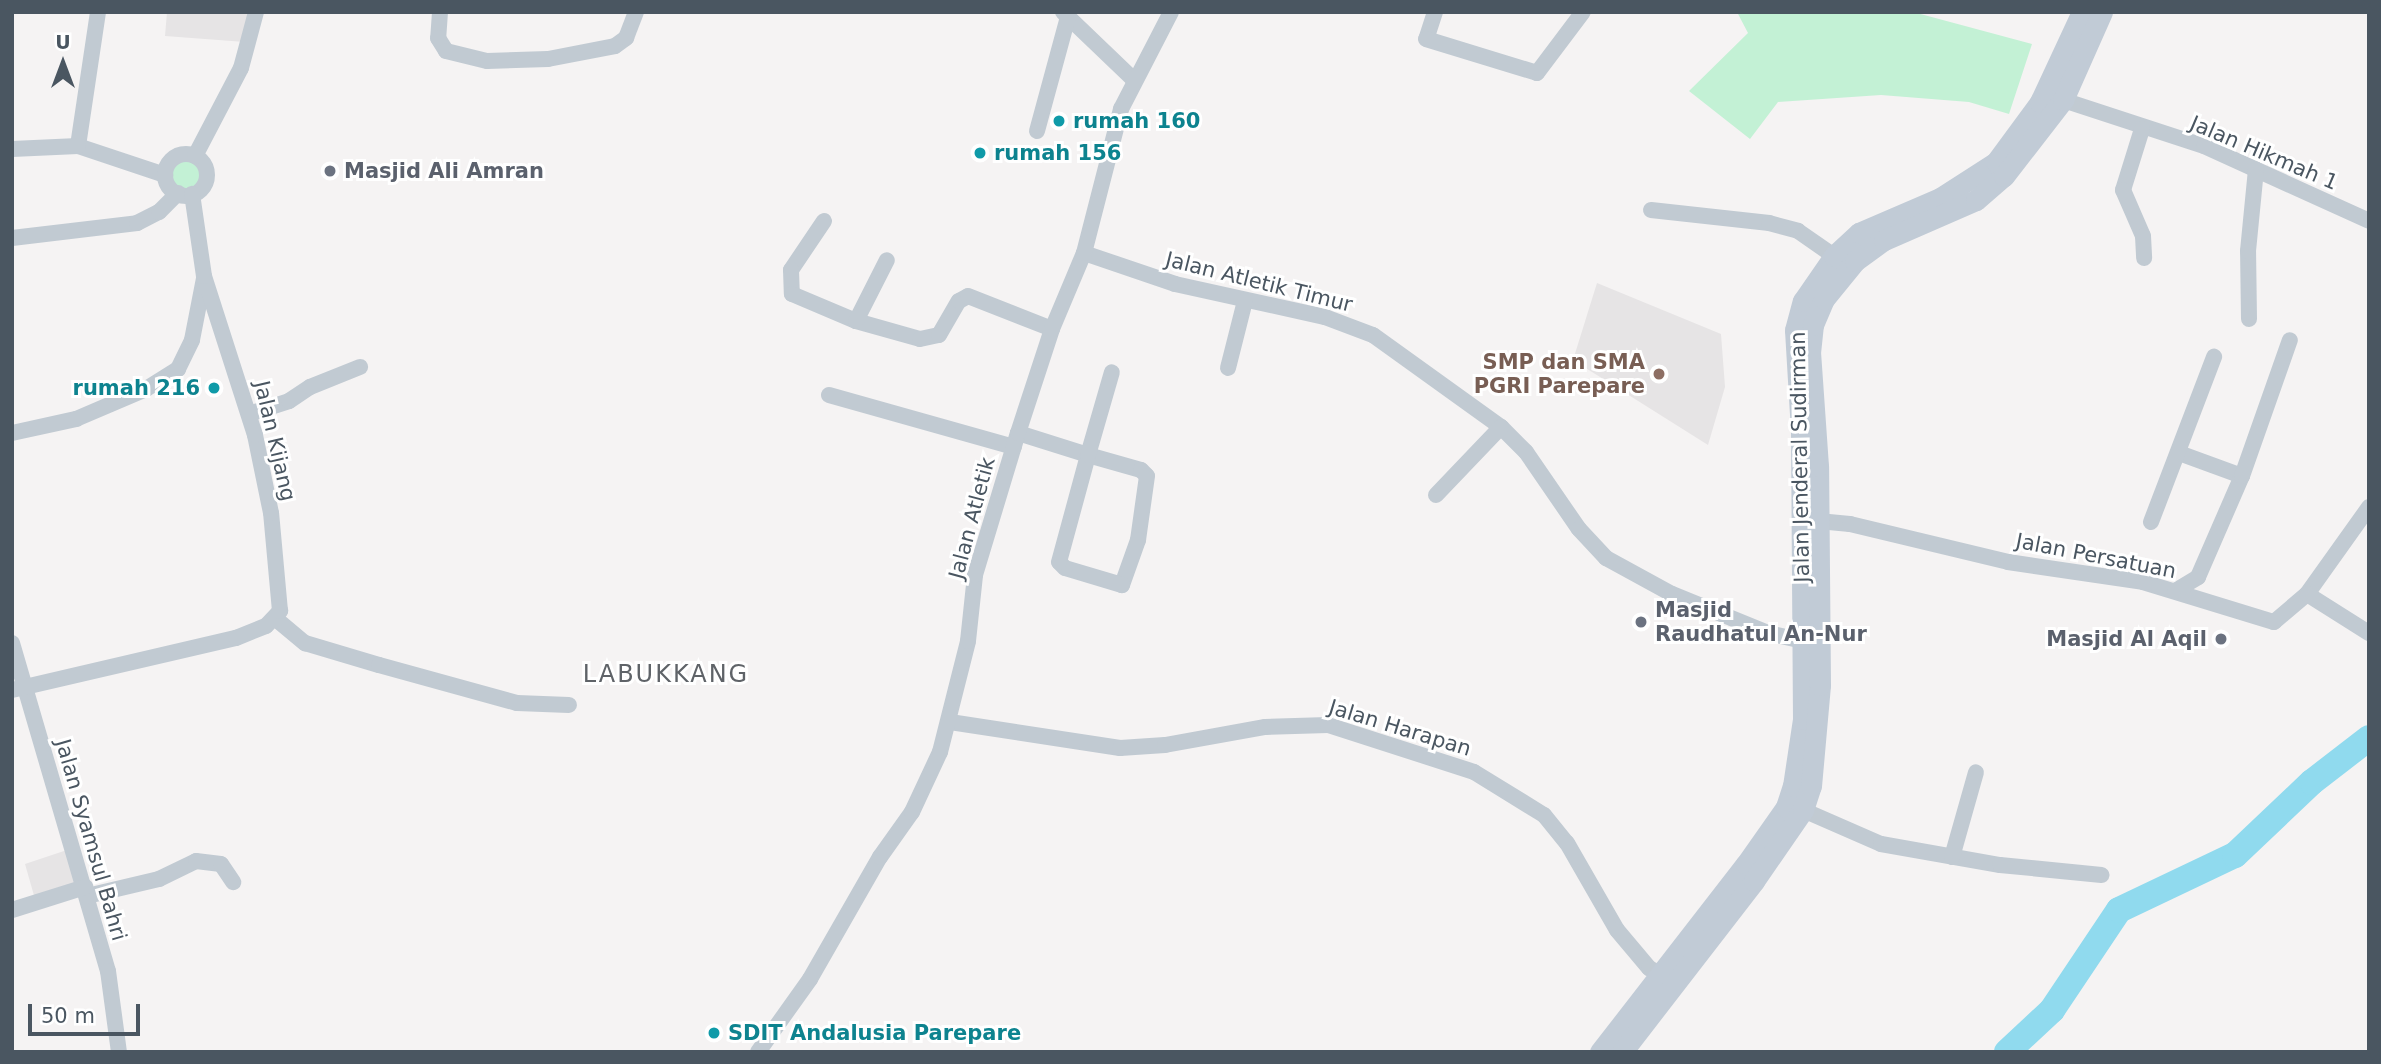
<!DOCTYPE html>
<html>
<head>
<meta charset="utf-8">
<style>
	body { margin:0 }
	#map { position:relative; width:2381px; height:1064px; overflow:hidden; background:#f5f3f3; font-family:"DejaVu Sans",sans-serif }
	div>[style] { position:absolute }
	.education>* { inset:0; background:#e6e4e5 }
	.green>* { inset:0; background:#c3f1d5 }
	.round { border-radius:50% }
	.river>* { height:26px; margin:-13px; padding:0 13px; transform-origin:13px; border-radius:13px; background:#90daee }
	.minor>* { height:16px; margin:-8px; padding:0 8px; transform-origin:8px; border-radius:8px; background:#c1cad2 }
	.minor>.ring { margin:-8px; padding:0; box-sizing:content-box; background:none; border:16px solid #c1cad2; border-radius:50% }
	.secondary>* { height:21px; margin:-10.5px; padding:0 10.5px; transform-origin:10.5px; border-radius:10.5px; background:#c1cbd6 }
	.dots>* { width:19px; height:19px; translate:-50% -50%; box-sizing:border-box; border:4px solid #fff; border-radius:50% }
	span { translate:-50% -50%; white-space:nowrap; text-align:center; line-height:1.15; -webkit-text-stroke:6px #fff; paint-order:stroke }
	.culture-label { font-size:21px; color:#0d838f; font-weight:700 }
	.left { translate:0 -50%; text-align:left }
	.right { translate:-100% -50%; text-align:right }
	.street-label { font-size:21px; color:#4a5661 }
	.worship-label { font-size:21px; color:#5b616d; font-weight:700 }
	.education-label { font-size:21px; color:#785e54; font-weight:700 }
	.quarter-label { font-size:24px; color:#5f6368; letter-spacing:2px }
	.frame { position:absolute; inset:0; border:14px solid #4a5661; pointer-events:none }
	.north { position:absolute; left:28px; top:28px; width:70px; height:70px; -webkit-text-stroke:5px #fff; paint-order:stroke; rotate:0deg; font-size:19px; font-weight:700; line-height:28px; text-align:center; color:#4a5661 }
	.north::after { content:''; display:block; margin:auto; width:24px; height:32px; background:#4a5661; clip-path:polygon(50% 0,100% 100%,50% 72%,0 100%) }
	.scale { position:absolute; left:28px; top:1004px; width:112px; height:32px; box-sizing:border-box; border:4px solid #4a5661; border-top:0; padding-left:9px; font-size:21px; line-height:24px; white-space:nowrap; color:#4a5661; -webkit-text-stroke:5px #fff; paint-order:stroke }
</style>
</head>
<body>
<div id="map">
	<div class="education">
		<div style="clip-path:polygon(167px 12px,249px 12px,245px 42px,165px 36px)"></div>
		<div style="clip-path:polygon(1597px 283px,1721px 334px,1725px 387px,1708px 445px,1573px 360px)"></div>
		<div style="clip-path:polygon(70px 849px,81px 885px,35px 899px,25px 864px)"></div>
	</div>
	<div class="green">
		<div style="clip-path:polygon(1737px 12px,1913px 12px,2032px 44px,2009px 114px,1969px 102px,1881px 95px,1778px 102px,1750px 139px,1689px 91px,1748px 33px)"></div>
		<div class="round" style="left:171px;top:158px;width:32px;height:32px"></div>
	</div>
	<div class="river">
		<div style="left:2007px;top:1052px;width:62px;rotate:-43deg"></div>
		<div style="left:2052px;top:1010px;width:120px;rotate:-56.2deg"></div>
		<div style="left:2119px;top:910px;width:128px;rotate:-25.4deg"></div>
		<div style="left:2235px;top:855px;width:106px;rotate:-43.5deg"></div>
		<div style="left:2312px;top:782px;width:72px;rotate:-37.7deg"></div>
	</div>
	<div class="minor">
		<div style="left:98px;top:12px;width:135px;rotate:98.5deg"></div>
		<div style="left:78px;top:146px;width:92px;rotate:18.4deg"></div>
		<div style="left:440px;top:12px;width:26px;rotate:94deg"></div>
		<div style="left:438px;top:38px;width:15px;rotate:58deg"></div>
		<div style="left:446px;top:51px;width:42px;rotate:13.7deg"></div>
		<div style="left:487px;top:61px;width:61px;rotate:-1.9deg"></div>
		<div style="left:548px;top:59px;width:68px;rotate:-11deg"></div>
		<div style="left:615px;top:46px;width:14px;rotate:-36deg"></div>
		<div style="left:626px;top:38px;width:28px;rotate:-69deg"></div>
		<div style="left:1063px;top:12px;width:98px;rotate:43.8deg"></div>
		<div style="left:1435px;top:12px;width:28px;rotate:108deg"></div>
		<div style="left:1426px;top:39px;width:116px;rotate:17deg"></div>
		<div style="left:1537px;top:73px;width:76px;rotate:-53deg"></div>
		<div style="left:2063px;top:100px;width:148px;rotate:18.1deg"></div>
		<div style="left:2204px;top:146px;width:181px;rotate:24.4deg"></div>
		<div style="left:2142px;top:129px;width:64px;rotate:107.3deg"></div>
		<div style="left:2123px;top:190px;width:50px;rotate:66.5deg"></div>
		<div style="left:2143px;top:236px;width:22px;rotate:87deg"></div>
		<div style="left:1037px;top:131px;width:118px;rotate:-74.8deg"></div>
		<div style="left:12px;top:149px;width:66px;rotate:-2.6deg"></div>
		<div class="ring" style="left:165px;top:154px;width:26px;height:26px"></div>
		<div style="left:195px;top:156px;width:99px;rotate:-62.4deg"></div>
		<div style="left:241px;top:68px;width:58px;rotate:-75deg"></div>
		<div style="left:1651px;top:210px;width:119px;rotate:6.3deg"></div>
		<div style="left:1769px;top:223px;width:30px;rotate:15deg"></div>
		<div style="left:1798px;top:231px;width:44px;rotate:34.8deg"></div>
		<div style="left:824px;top:221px;width:59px;rotate:124deg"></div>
		<div style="left:791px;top:270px;width:24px;rotate:88deg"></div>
		<div style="left:792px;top:294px;width:69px;rotate:22.9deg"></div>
		<div style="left:856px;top:321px;width:66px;rotate:15.7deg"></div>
		<div style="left:920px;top:339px;width:19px;rotate:-12deg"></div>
		<div style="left:939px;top:335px;width:39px;rotate:-60deg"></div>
		<div style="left:959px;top:301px;width:10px;rotate:-29deg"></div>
		<div style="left:968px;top:296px;width:90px;rotate:21.4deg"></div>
		<div style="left:12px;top:238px;width:126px;rotate:-6.8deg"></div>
		<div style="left:137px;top:223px;width:25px;rotate:-27deg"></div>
		<div style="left:159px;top:212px;width:27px;rotate:-45deg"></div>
		<div style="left:1084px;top:253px;width:96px;rotate:18.8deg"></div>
		<div style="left:1175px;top:284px;width:154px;rotate:12.4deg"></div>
		<div style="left:1325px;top:317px;width:51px;rotate:20.6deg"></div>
		<div style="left:1373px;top:335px;width:158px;rotate:35.7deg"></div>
		<div style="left:1501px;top:427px;width:35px;rotate:45deg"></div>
		<div style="left:1526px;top:452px;width:93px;rotate:55.5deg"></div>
		<div style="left:1579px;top:529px;width:40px;rotate:47deg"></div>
		<div style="left:1606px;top:558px;width:75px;rotate:28.6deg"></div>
		<div style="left:1672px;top:594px;width:104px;rotate:22.1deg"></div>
		<div style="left:1768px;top:633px;width:45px;rotate:12.8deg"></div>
		<div style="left:2249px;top:319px;width:68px;rotate:-90.8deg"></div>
		<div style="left:2248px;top:251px;width:82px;rotate:-84.4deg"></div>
		<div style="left:856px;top:321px;width:68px;rotate:-63.1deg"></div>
		<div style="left:1228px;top:368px;width:69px;rotate:-75.8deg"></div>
		<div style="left:829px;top:395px;width:192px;rotate:15.7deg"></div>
		<div style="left:249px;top:414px;width:42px;rotate:-18deg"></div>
		<div style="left:289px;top:401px;width:25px;rotate:-34deg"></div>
		<div style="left:310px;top:387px;width:54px;rotate:-21.8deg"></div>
		<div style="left:12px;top:433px;width:66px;rotate:-12.3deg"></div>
		<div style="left:76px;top:419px;width:76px;rotate:-23.2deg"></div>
		<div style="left:146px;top:389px;width:38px;rotate:-32deg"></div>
		<div style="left:178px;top:369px;width:32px;rotate:-64deg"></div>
		<div style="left:192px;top:340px;width:63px;rotate:-79deg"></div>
		<div style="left:1018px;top:433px;width:73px;rotate:17.4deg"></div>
		<div style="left:1088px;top:455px;width:55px;rotate:15.8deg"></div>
		<div style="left:1141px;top:470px;width:8px;rotate:45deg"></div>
		<div style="left:1147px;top:476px;width:65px;rotate:98deg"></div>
		<div style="left:1138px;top:540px;width:48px;rotate:109.6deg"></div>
		<div style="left:1122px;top:585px;width:59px;rotate:-163.4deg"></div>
		<div style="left:1065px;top:568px;width:8px;rotate:-135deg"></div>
		<div style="left:1059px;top:562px;width:111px;rotate:-74.8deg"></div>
		<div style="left:1088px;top:455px;width:86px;rotate:-73.9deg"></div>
		<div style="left:2179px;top:453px;width:67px;rotate:20.1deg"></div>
		<div style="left:1436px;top:495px;width:94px;rotate:-46.3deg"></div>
		<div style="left:1808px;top:520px;width:42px;rotate:5.4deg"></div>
		<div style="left:1850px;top:524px;width:163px;rotate:13.5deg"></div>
		<div style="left:2008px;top:562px;width:136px;rotate:8.4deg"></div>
		<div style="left:2143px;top:582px;width:137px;rotate:17deg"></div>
		<div style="left:2274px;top:622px;width:43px;rotate:-40.3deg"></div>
		<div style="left:2307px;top:594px;width:107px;rotate:-54.5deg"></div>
		<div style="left:2151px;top:522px;width:177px;rotate:-69.1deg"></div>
		<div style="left:2175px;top:591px;width:27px;rotate:-31deg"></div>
		<div style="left:2198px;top:577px;width:110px;rotate:-66.5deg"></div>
		<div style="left:2242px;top:476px;width:144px;rotate:-70.6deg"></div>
		<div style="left:2307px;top:594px;width:73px;rotate:32.2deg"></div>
		<div style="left:276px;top:619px;width:38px;rotate:40deg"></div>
		<div style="left:305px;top:643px;width:77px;rotate:16.6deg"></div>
		<div style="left:379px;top:665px;width:143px;rotate:15.4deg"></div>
		<div style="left:517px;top:703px;width:52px;rotate:2.2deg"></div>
		<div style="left:12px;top:643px;width:342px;rotate:73.7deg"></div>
		<div style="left:108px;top:971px;width:82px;rotate:82.3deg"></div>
		<div style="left:12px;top:690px;width:230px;rotate:-13.1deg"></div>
		<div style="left:236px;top:638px;width:32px;rotate:-22deg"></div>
		<div style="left:266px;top:626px;width:21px;rotate:-47deg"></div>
		<div style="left:280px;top:611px;width:98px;rotate:-95.2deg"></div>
		<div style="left:271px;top:513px;width:80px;rotate:-101.6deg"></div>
		<div style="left:255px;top:435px;width:167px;rotate:-107.8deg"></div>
		<div style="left:204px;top:276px;width:83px;rotate:-98.3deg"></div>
		<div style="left:950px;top:722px;width:172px;rotate:8.7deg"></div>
		<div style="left:1120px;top:748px;width:45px;rotate:-3.8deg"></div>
		<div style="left:1165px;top:745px;width:102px;rotate:-10.2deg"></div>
		<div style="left:1265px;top:727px;width:63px;rotate:-1.8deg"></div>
		<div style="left:1328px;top:725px;width:153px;rotate:17.8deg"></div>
		<div style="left:1474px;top:772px;width:82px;rotate:31.6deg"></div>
		<div style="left:1544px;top:815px;width:36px;rotate:51deg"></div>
		<div style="left:1567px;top:843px;width:100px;rotate:60.1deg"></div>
		<div style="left:1617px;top:930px;width:50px;rotate:49.9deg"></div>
		<div style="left:1649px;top:968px;width:15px;rotate:28deg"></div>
		<div style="left:1803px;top:810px;width:85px;rotate:23.6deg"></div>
		<div style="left:1881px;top:844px;width:121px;rotate:10deg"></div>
		<div style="left:2000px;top:865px;width:102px;rotate:5.6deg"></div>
		<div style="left:1952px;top:857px;width:88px;rotate:-74.2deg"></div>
		<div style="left:87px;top:896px;width:74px;rotate:-13.3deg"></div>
		<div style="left:159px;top:879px;width:41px;rotate:-25.9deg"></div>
		<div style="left:196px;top:861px;width:25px;rotate:7deg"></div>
		<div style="left:221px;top:864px;width:22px;rotate:56deg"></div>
		<div style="left:12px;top:910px;width:77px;rotate:-17.5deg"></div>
		<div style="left:758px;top:1052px;width:90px;rotate:-54.5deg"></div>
		<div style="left:810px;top:979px;width:141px;rotate:-60.2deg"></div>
		<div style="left:880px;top:857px;width:55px;rotate:-54.6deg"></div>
		<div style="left:912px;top:812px;width:66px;rotate:-65deg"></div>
		<div style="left:940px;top:752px;width:114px;rotate:-75.8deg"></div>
		<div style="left:968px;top:641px;width:66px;rotate:-83.9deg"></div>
		<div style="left:975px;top:575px;width:148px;rotate:-73.2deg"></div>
		<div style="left:1018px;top:433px;width:109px;rotate:-71.9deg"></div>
		<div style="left:1052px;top:329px;width:82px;rotate:-67.2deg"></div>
		<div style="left:1084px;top:253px;width:149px;rotate:-75.6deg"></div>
		<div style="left:1121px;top:109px;width:109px;rotate:-62.7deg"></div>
	</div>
	<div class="secondary">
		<div style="left:1600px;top:1052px;width:238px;rotate:-52.2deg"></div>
		<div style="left:1746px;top:864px;width:70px;rotate:-54.9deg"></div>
		<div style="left:1786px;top:807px;width:22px;rotate:-72deg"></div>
		<div style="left:1793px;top:786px;width:68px;rotate:-81.5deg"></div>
		<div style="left:1803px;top:719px;width:288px;rotate:-90.4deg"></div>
		<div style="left:1801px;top:431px;width:101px;rotate:-93.4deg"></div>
		<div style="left:1795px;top:330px;width:30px;rotate:-75deg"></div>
		<div style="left:1803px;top:301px;width:55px;rotate:-55.4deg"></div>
		<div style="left:1834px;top:256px;width:34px;rotate:-43deg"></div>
		<div style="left:1859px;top:233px;width:88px;rotate:-23.4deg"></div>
		<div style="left:1940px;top:198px;width:67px;rotate:-32.7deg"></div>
		<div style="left:1996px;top:162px;width:74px;rotate:-53.7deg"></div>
		<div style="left:2040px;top:102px;width:99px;rotate:-65deg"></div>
		<div style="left:1622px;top:1052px;width:216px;rotate:-52.3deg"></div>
		<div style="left:1754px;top:881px;width:86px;rotate:-55.4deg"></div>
		<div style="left:1803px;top:810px;width:25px;rotate:-72deg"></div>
		<div style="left:1811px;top:786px;width:101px;rotate:-84.9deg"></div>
		<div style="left:1820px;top:685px;width:219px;rotate:-90.5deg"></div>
		<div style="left:1818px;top:466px;width:113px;rotate:-94deg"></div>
		<div style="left:1810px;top:353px;width:28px;rotate:-84deg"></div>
		<div style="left:1813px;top:325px;width:28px;rotate:-67deg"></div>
		<div style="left:1824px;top:299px;width:49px;rotate:-50.8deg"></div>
		<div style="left:1855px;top:261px;width:36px;rotate:-36deg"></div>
		<div style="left:1884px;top:240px;width:100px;rotate:-23.5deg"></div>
		<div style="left:1976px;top:200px;width:37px;rotate:-41deg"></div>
		<div style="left:2004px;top:176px;width:96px;rotate:-52.2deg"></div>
		<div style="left:2063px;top:100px;width:96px;rotate:-66.1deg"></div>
	</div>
	<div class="dots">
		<div style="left:1059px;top:121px;background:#0f9aa8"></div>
		<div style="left:980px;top:153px;background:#0f9aa8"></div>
		<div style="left:330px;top:171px;background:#6b7280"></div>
		<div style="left:1659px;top:374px;background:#8d6e63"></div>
		<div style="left:214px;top:388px;background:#0f9aa8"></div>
		<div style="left:1641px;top:622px;background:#6b7280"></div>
		<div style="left:2221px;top:639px;background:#6b7280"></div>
		<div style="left:714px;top:1033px;background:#0f9aa8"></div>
	</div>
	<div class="culture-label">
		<span class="left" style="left:1073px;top:121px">rumah 160</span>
		<span class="left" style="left:994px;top:153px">rumah 156</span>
		<span class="right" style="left:200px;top:388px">rumah 216</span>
		<span class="left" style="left:728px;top:1033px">SDIT Andalusia Parepare</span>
	</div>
	<div class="street-label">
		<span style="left:2264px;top:153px;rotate:23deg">Jalan Hikmah 1</span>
		<span style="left:1259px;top:282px;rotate:14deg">Jalan Atletik Timur</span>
		<span style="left:275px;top:441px;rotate:77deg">Jalan Kijang</span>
		<span style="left:1800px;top:457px;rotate:-91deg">Jalan Jenderal Sudirman</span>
		<span style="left:972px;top:518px;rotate:-75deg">Jalan Atletik</span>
		<span style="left:2096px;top:556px;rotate:11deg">Jalan Persatuan</span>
		<span style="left:1400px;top:728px;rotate:17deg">Jalan Harapan</span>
		<span style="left:91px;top:840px;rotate:74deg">Jalan Syamsul Bahri</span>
	</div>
	<div class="worship-label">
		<span class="left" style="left:344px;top:171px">Masjid Ali Amran</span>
		<span class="left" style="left:1655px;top:622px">Masjid<br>Raudhatul An-Nur</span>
		<span class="right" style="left:2207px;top:639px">Masjid Al Aqil</span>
	</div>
	<div class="education-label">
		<span class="right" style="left:1645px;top:374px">SMP dan SMA<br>PGRI Parepare</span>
	</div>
	<div class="quarter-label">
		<span style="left:666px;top:675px">LABUKKANG</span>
	</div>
	<div class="frame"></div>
	<div class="north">U</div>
	<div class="scale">50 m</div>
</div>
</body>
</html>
